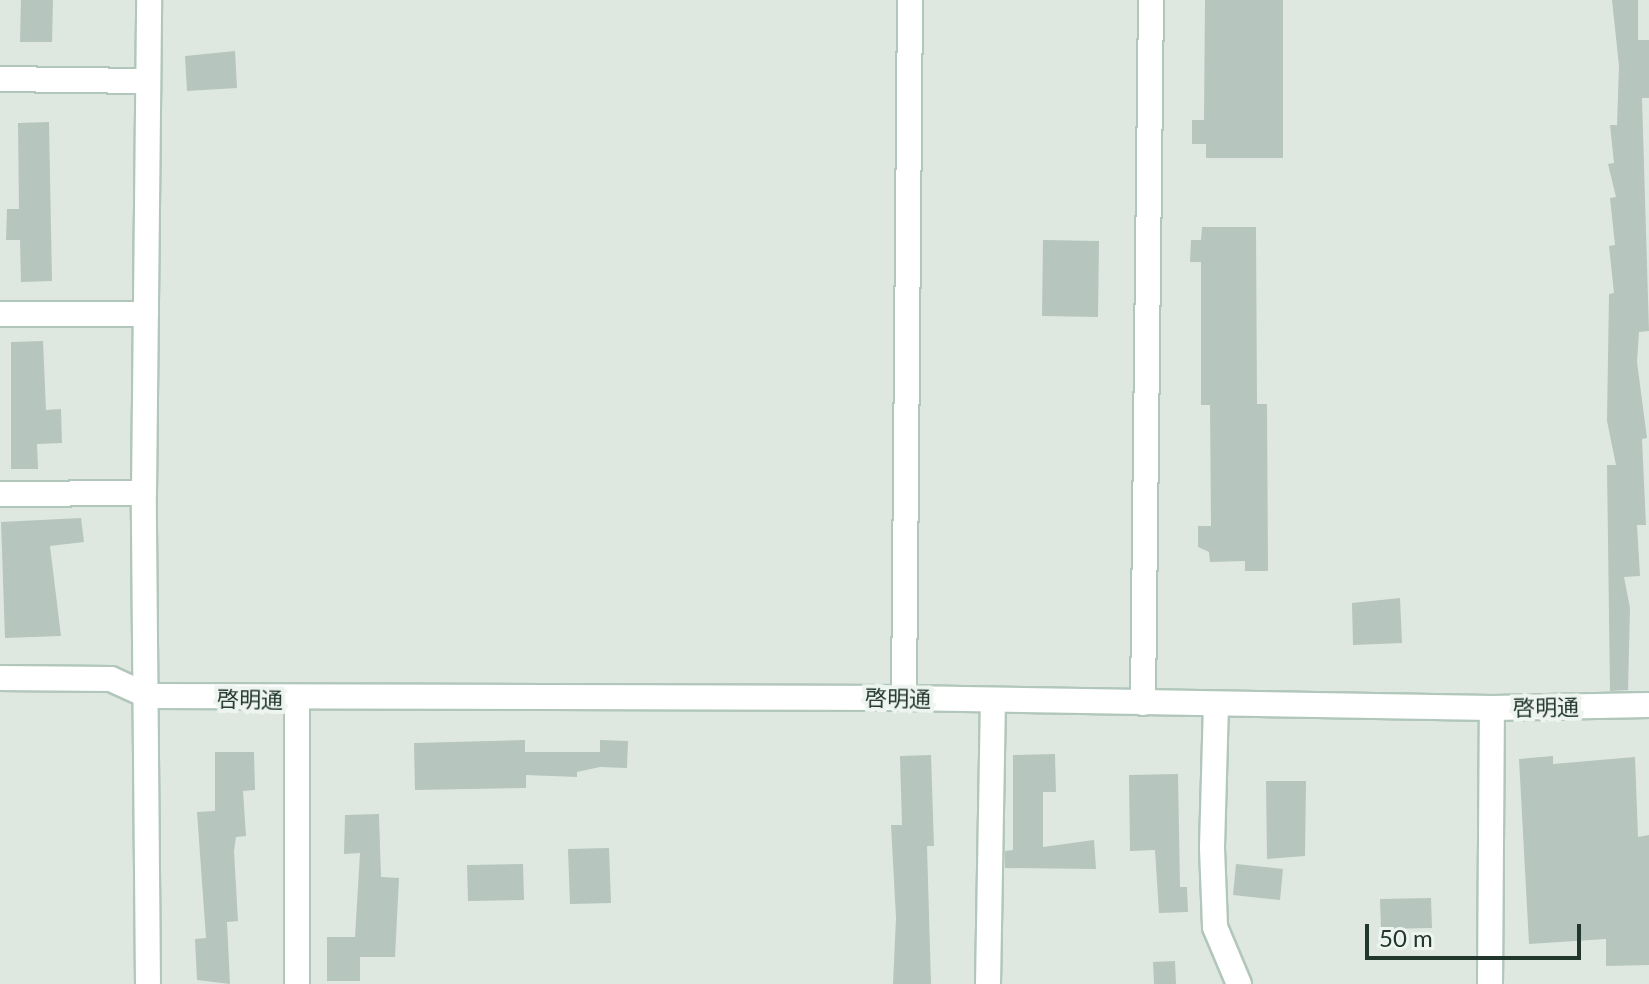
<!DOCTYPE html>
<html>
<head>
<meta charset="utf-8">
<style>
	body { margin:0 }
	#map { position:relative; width:1649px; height:984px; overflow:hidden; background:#dee8e1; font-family:Lato,"Noto Sans JP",sans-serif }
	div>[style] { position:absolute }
	.building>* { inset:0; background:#b6c5bd }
	.roads { filter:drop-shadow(2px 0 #b2c7bb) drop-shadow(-2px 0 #b2c7bb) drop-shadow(0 2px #b2c7bb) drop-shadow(0 -2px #b2c7bb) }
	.street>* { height:24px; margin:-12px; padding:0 12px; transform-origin:12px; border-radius:12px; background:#fff }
	.secondary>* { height:24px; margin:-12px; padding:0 12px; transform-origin:12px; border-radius:12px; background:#fff }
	span { translate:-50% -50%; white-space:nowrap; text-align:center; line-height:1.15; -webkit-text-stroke:8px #eef5f0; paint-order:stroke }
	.street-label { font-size:22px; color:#21362c }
	.scale { position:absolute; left:1365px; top:924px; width:216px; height:36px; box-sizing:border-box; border:4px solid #21362c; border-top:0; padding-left:10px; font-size:24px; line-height:28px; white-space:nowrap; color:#21362c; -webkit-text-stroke:6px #eef5f0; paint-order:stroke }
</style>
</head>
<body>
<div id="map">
	<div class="building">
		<div style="clip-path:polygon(21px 0,53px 0,52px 42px,20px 42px)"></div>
		<div style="clip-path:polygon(1205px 0,1283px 0,1283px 158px,1206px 158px,1206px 144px,1192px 144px,1192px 120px,1204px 120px)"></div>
		<div style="clip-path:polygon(1612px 0,1638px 0,1638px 40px,1649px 40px,1649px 98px,1642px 98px,1649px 331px,1639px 332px,1637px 362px,1647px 438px,1642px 439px,1646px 525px,1637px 525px,1640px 576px,1624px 577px,1630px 608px,1628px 690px,1610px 691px,1607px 465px,1616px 465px,1607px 421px,1609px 294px,1614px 293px,1609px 246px,1615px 245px,1610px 198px,1616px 197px,1608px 164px,1614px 163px,1610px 125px,1617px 125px,1619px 66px)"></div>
		<div style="clip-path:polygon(235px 51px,237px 88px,187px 91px,185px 56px)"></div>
		<div style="clip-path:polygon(49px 122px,52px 281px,21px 282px,20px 240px,6px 240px,7px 209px,19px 209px,18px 123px)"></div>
		<div style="clip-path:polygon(1202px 227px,1256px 227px,1257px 404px,1267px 404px,1268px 571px,1245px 571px,1245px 561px,1210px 562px,1209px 552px,1198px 547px,1198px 526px,1211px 526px,1210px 405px,1201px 405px,1201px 262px,1190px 262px,1191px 240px,1201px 240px)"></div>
		<div style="clip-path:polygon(1043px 240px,1099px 241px,1098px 317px,1042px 316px)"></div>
		<div style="clip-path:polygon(43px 341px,46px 410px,61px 409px,62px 443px,37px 444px,38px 469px,11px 469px,11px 342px)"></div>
		<div style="clip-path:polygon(81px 518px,84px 542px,50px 546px,61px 636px,5px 638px,1px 522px)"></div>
		<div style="clip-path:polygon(1400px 598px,1402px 643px,1353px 645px,1352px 603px)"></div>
		<div style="clip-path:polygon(525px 740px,525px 752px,600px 752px,600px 740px,628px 741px,627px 768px,600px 767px,577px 772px,577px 777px,526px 775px,526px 788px,415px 790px,414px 743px)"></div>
		<div style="clip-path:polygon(215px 752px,254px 752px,255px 790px,243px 791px,246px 836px,236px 837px,234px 851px,238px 921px,227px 922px,230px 984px,197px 980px,195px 939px,206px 938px,197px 812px,215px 811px)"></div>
		<div style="clip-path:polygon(1055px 754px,1056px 792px,1043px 792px,1043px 847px,1094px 840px,1096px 869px,1005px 868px,1005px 851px,1013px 850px,1013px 755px)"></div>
		<div style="clip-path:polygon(931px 755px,934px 846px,927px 846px,931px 984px,893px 984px,896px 918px,891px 825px,902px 825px,900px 756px)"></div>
		<div style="clip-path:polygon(1553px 756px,1553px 764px,1635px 757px,1638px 837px,1649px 835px,1649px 965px,1606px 966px,1606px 939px,1529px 944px,1519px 759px)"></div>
		<div style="clip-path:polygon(1178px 774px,1180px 887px,1187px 887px,1188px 912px,1159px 913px,1155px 850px,1130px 851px,1129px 775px)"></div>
		<div style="clip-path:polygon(1266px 781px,1306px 781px,1305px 856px,1267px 859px)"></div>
		<div style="clip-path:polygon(379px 814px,381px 877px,399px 878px,395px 957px,360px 957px,360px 981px,327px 981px,327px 937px,355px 937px,360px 853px,344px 854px,345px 815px)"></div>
		<div style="clip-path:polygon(609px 848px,611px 903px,570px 904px,568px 849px)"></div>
		<div style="clip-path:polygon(523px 864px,524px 900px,468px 901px,467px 865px)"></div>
		<div style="clip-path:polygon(1236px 864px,1283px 869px,1280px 900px,1233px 895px)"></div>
		<div style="clip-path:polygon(1431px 898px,1432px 928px,1381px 929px,1380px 899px)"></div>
		<div style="clip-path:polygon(1175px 961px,1176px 984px,1154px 984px,1153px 962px)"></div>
	</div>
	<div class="roads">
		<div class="street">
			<div style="left:0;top:79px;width:148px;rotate:0.8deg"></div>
			<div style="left:0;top:314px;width:146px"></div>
			<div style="left:0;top:494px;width:144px;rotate:-0.4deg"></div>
			<div style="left:0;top:678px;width:111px;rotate:0.5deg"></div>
			<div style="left:111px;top:679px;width:41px;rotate:24.7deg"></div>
			<div style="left:904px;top:698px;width:698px;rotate:-89.51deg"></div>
			<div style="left:297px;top:700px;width:284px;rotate:90deg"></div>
			<div style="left:1143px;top:703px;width:703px;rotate:-89.35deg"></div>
			<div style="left:1216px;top:704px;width:144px;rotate:91.6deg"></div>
			<div style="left:1212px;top:848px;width:79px;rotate:87.8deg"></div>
			<div style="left:1215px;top:927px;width:62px;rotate:67.2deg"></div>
			<div style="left:148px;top:984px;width:491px;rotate:-90.5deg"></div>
			<div style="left:144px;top:493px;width:493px;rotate:-89.4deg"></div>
			<div style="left:988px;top:984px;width:284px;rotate:-89deg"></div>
			<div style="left:1490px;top:984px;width:276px;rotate:-89.6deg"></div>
		</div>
		<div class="secondary">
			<div style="left:148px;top:696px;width:756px;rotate:0.15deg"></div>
			<div style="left:904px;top:698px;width:588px;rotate:0.97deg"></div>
			<div style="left:1492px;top:708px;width:157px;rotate:-1.1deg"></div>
		</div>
	</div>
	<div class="street-label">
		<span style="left:898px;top:698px;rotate:1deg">啓明通</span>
		<span style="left:250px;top:699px;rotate:1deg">啓明通</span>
		<span style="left:1546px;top:707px;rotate:-1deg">啓明通</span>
	</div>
	<div class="scale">50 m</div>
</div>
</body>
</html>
